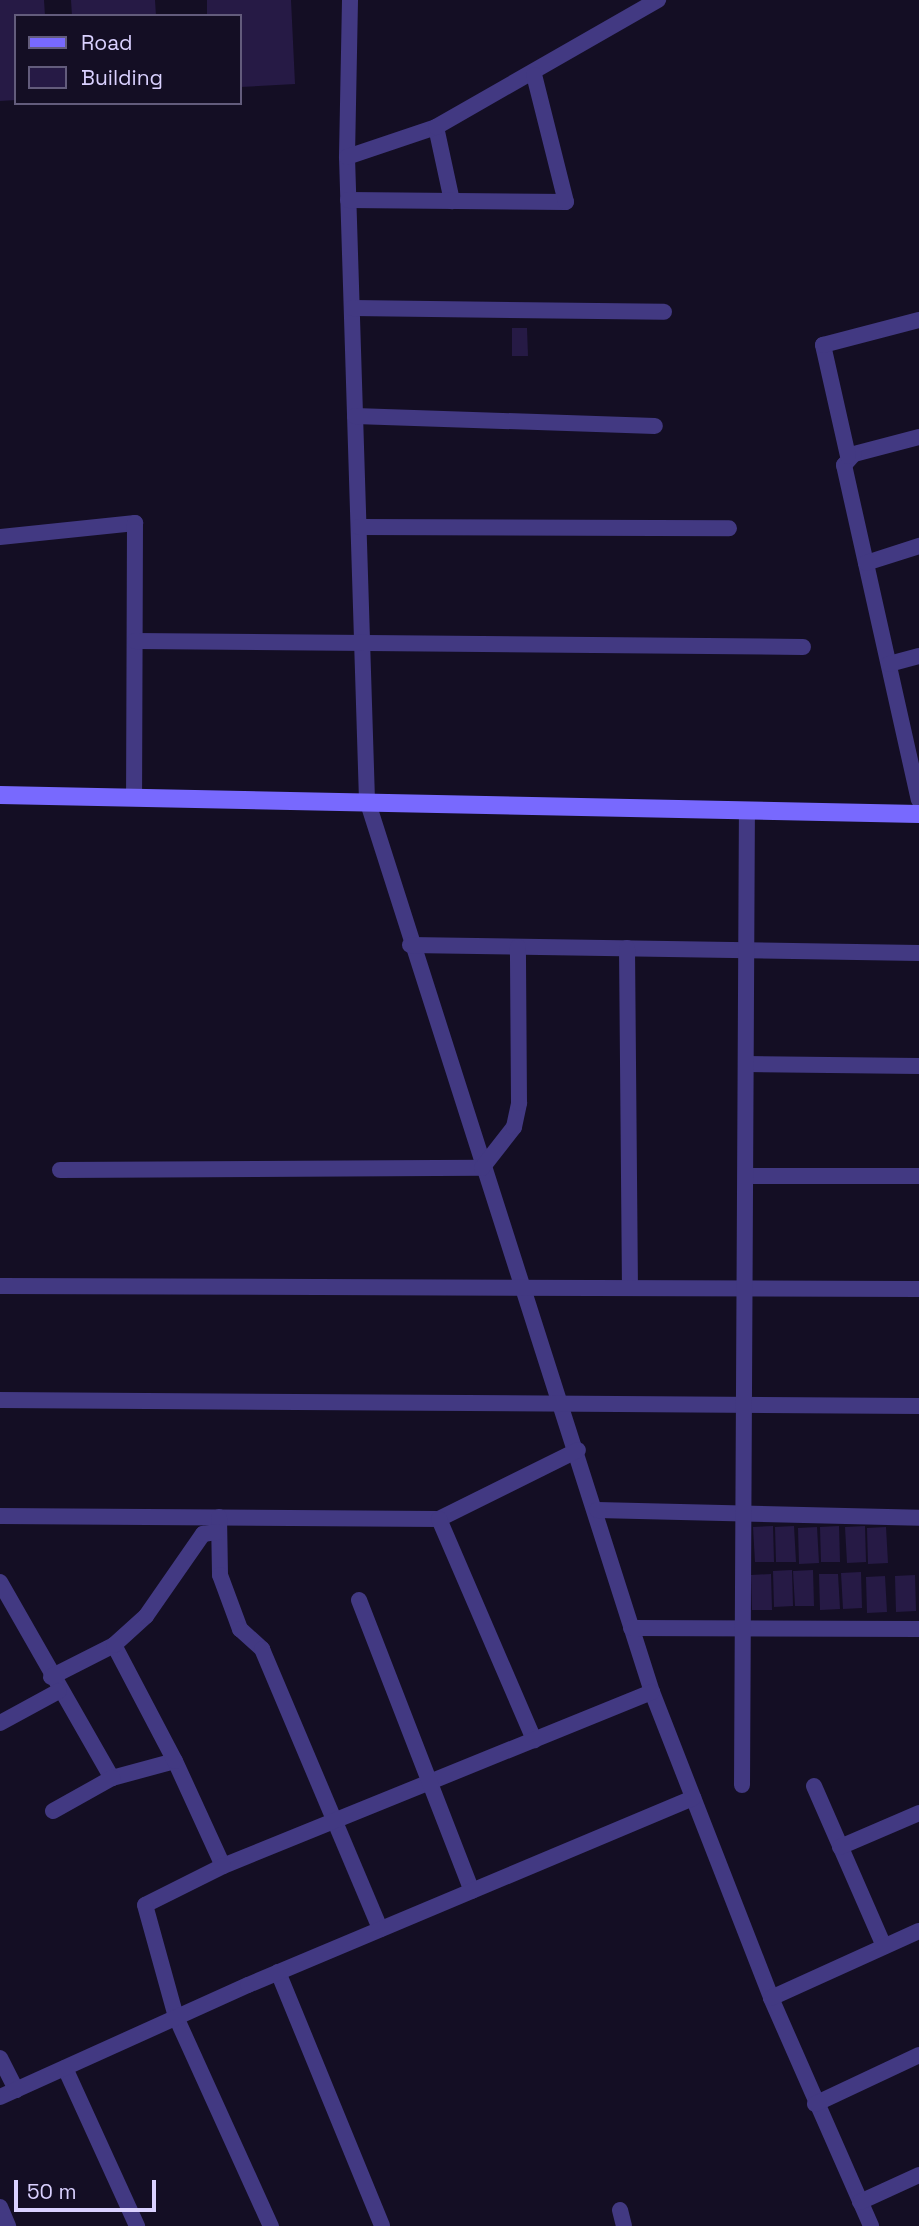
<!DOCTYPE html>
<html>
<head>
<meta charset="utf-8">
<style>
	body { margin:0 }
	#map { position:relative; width:919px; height:2226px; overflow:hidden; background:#140e24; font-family:"Space Grotesk",sans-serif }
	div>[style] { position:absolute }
	.building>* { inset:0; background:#261a45 }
	.minor>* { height:16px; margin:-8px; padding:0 8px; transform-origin:8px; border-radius:8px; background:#423982 }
	.secondary>* { height:18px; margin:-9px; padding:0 9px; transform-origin:9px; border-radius:9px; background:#7869fe }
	span { translate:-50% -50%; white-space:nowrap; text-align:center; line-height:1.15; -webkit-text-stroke:5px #140e24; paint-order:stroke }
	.legend { position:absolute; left:14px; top:14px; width:228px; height:91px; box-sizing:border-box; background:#140e24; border:2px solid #635c7c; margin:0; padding:9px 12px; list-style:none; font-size:21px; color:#dad1ff }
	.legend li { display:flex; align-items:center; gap:14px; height:35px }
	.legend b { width:35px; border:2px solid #635c7c }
	.scale { position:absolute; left:14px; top:2180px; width:142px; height:32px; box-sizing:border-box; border:4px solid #dad1ff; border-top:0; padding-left:9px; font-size:21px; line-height:24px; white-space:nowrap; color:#dad1ff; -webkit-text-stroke:5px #140e24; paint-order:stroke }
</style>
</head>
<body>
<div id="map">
	<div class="building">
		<div style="clip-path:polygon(0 0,44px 0,45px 16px,16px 16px,16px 100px,0 101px)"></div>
		<div style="clip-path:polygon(71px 0,155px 0,156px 16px,72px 16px)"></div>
		<div style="clip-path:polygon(207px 0,291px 0,295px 84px,240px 87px,240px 16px,207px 16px)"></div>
		<div style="clip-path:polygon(512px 328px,527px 328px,528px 356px,512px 356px)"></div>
		<div style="clip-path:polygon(773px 1526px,774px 1562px,755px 1562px,753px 1527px)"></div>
		<div style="clip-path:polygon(794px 1526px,796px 1562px,776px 1562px,775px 1527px)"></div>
		<div style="clip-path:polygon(839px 1526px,840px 1562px,821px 1562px,820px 1527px)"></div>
		<div style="clip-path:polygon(865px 1526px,866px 1562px,847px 1563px,845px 1527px)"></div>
		<div style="clip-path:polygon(817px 1527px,819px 1563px,799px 1564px,798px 1528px)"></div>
		<div style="clip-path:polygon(886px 1527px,888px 1563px,868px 1564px,867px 1528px)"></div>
		<div style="clip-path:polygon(792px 1570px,793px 1606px,774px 1607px,773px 1571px)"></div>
		<div style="clip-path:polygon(813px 1570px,814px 1606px,795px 1606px,793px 1571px)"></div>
		<div style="clip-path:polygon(861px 1572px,862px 1608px,843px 1609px,841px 1573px)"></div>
		<div style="clip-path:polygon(771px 1574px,772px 1610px,752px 1610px,751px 1575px)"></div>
		<div style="clip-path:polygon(819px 1574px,838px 1574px,840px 1609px,820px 1610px)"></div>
		<div style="clip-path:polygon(915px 1575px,916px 1611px,896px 1612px,895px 1576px)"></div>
		<div style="clip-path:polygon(885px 1576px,887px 1612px,867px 1613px,866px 1577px)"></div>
	</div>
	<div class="minor">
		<div style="left:350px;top:0;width:157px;rotate:91.1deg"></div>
		<div style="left:347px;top:157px;width:643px;rotate:88.22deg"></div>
		<div style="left:367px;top:800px;width:936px;rotate:72.28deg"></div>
		<div style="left:652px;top:1692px;width:328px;rotate:68.7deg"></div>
		<div style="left:771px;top:1998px;width:249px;rotate:66.3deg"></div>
		<div style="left:436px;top:127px;width:76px;rotate:77.8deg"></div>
		<div style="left:347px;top:157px;width:94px;rotate:-18.6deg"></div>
		<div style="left:436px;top:127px;width:256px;rotate:-29.8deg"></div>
		<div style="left:348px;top:200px;width:218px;rotate:0.5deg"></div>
		<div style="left:566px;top:202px;width:131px;rotate:-104.1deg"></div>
		<div style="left:352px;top:308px;width:312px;rotate:0.7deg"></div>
		<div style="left:355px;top:416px;width:300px;rotate:1.9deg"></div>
		<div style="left:919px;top:437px;width:67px;rotate:165.3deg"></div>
		<div style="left:854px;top:454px;width:15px;rotate:132deg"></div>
		<div style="left:844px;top:465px;width:343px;rotate:77.4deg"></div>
		<div style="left:848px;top:456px;width:114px;rotate:-102.7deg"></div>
		<div style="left:823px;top:345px;width:99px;rotate:-14.6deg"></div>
		<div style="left:359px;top:527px;width:370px;rotate:0.2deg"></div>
		<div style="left:0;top:537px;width:136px;rotate:-5.9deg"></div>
		<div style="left:135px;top:523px;width:274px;rotate:90.2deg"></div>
		<div style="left:866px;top:563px;width:56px;rotate:-17.8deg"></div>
		<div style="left:135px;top:641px;width:668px;rotate:0.51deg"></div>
		<div style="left:889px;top:664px;width:31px;rotate:-15deg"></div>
		<div style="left:410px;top:945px;width:509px;rotate:0.9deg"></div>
		<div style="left:627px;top:948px;width:336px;rotate:89.5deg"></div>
		<div style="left:746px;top:1064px;width:173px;rotate:0.7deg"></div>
		<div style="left:60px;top:1170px;width:422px;rotate:-0.3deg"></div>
		<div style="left:482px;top:1168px;width:52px;rotate:-52deg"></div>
		<div style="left:514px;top:1127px;width:25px;rotate:-78deg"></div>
		<div style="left:519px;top:1103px;width:156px;rotate:-90.4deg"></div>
		<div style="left:746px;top:1176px;width:173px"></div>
		<div style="left:0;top:1286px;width:919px;rotate:0.19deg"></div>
		<div style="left:0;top:1400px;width:919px;rotate:0.37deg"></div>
		<div style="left:597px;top:1510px;width:322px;rotate:1.4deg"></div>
		<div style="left:0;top:1516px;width:439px;rotate:0.4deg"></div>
		<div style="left:439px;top:1519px;width:155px;rotate:-26.4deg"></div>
		<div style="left:219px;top:1517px;width:58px;rotate:89deg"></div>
		<div style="left:220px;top:1575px;width:58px;rotate:69.7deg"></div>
		<div style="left:240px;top:1629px;width:30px;rotate:42deg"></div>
		<div style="left:262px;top:1649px;width:304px;rotate:67.1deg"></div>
		<div style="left:439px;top:1519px;width:241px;rotate:66.7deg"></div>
		<div style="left:0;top:1582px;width:226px;rotate:60.3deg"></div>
		<div style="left:112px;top:1778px;width:65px;rotate:-15.1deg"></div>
		<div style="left:175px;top:1761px;width:115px;rotate:65.4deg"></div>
		<div style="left:223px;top:1866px;width:463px;rotate:-22.1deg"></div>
		<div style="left:359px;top:1600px;width:312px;rotate:68.8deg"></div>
		<div style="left:631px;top:1628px;width:288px;rotate:0.2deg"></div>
		<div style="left:114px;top:1645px;width:131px;rotate:62.3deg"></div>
		<div style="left:51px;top:1677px;width:71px;rotate:-26.9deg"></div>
		<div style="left:114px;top:1645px;width:43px;rotate:-42.2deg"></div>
		<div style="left:146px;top:1616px;width:100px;rotate:-55.2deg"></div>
		<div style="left:203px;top:1534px;width:15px;rotate:-8deg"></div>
		<div style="left:0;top:1723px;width:67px;rotate:-28.5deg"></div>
		<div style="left:742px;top:1785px;width:973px;rotate:-89.71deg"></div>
		<div style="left:814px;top:1786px;width:175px;rotate:66.4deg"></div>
		<div style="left:53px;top:1811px;width:68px;rotate:-29.2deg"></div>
		<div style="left:840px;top:1847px;width:86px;rotate:-23.3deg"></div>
		<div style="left:223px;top:1866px;width:87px;rotate:153.4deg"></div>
		<div style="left:145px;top:1905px;width:116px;rotate:74.5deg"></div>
		<div style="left:176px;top:2017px;width:230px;rotate:65.6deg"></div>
		<div style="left:278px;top:1972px;width:274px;rotate:67.7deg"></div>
		<div style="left:771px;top:1998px;width:162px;rotate:-24.4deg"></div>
		<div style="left:0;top:2058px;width:36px;rotate:63deg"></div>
		<div style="left:65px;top:2068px;width:174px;rotate:65.5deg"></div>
		<div style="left:0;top:2097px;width:272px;rotate:-24.3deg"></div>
		<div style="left:248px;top:1985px;width:483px;rotate:-22.8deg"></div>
		<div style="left:815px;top:2104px;width:115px;rotate:-25.2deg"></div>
		<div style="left:860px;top:2202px;width:65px;rotate:-24.6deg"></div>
		<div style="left:0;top:2207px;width:21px;rotate:67deg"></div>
		<div style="left:620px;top:2210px;width:16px;rotate:76deg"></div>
	</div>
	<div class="secondary">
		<div style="left:0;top:795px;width:919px;rotate:1.18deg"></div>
	</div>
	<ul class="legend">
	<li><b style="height:9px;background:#7869fe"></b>Road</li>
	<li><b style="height:19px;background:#261a45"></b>Building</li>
	</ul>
	<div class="scale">50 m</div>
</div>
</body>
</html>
